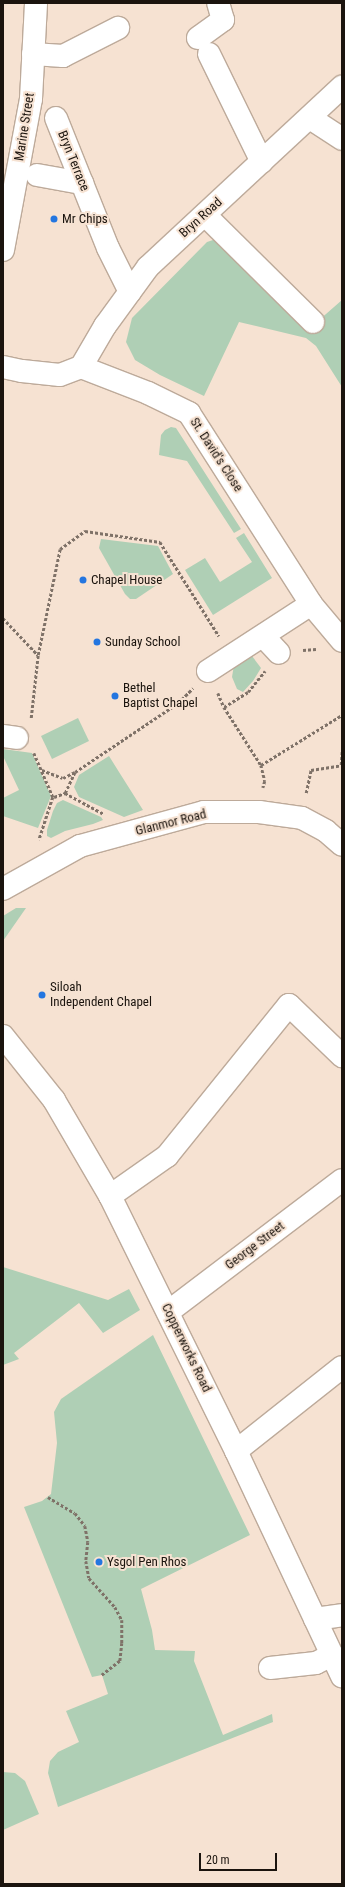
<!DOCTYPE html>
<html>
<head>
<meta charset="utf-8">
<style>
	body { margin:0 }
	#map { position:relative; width:345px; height:1887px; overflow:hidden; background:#f6e2d2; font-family:"Roboto Condensed",sans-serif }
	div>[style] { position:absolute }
	.green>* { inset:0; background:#afcfb5 }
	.path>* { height:2.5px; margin-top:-1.25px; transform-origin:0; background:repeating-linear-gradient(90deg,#7f7268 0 3px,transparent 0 5px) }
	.roads { filter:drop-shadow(1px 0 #bdaa9a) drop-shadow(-1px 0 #bdaa9a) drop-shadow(0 1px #bdaa9a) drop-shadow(0 -1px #bdaa9a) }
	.minor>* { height:22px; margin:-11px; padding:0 11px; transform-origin:11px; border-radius:11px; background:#fff }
	.dots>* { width:11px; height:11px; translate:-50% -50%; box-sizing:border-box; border:2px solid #f6e2d2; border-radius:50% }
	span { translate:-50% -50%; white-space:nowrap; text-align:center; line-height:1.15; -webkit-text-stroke:4px #f6e2d2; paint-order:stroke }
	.street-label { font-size:13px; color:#1b140e }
	.poi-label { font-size:13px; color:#1b140e }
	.left { translate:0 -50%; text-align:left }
	.frame { position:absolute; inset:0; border:4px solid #1b140e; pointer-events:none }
	.scale { position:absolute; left:199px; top:1853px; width:78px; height:18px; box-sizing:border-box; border:2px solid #1b140e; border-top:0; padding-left:5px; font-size:12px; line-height:14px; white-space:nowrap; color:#1b140e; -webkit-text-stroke:3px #f6e2d2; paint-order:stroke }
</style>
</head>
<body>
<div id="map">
	<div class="green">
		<div style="clip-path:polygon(219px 238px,318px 321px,342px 300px,342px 387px,316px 346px,306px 338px,239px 322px,204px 396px,160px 375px,135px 360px,126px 342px,132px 318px,207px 242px)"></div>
		<div style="clip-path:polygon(171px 427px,176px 428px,241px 529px,234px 533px,187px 461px,159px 455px,161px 435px,165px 430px)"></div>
		<div style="clip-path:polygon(244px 533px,272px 578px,213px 615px,185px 570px,205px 558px,220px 582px,252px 562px,236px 538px)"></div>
		<div style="clip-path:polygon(101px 539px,158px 546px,173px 574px,136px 599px,130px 599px,125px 594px,99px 548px)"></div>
		<div style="clip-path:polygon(252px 656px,261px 668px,253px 681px,243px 692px,237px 689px,232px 677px,234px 665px)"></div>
		<div style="clip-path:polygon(78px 718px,89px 741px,52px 759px,41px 736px)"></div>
		<div style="clip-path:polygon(3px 749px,32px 753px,51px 796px,38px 828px,3px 816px,3px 798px,19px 790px,3px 756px)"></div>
		<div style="clip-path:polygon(109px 756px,119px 772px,143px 810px,124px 817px,79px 797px,74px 787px,79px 775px)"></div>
		<div style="clip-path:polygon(63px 800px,101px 817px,103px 820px,93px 824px,65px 831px,51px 838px,47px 836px,47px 830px,53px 811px,57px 803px)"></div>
		<div style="clip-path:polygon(16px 908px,26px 908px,3px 941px,3px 916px)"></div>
		<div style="clip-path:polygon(3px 1267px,108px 1300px,129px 1289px,140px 1310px,103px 1333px,79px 1303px,14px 1353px,19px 1359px,3px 1365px)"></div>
		<div style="clip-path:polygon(153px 1335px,250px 1535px,141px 1589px,152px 1630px,155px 1650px,195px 1651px,194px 1661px,223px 1735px,272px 1714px,273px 1722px,58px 1807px,48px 1773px,50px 1761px,58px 1752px,79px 1742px,66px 1711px,108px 1694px,102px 1675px,92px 1677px,24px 1507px,42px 1501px,51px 1494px,57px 1443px,54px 1412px,61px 1399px)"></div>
		<div style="clip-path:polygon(3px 1772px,15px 1773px,25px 1781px,39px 1814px,3px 1830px)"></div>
	</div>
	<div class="path">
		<div style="left:3px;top:618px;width:51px;rotate:46.6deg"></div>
		<div style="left:303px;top:650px;width:13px;rotate:-4deg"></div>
		<div style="left:218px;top:693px;width:15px;rotate:67deg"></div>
		<div style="left:224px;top:707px;width:69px;rotate:57.5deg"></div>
		<div style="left:261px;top:765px;width:16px;rotate:76deg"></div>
		<div style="left:265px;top:781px;width:7px;rotate:106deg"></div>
		<div style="left:224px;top:707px;width:28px;rotate:-32deg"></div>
		<div style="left:248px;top:692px;width:27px;rotate:-51deg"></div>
		<div style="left:31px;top:718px;width:63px;rotate:-83.7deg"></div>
		<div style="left:38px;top:655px;width:108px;rotate:-78.3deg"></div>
		<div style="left:60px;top:549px;width:31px;rotate:-36deg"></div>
		<div style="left:85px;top:531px;width:76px;rotate:8.3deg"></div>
		<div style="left:160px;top:542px;width:111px;rotate:57.9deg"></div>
		<div style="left:34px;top:753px;width:48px;rotate:66.6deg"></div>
		<div style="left:53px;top:797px;width:45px;rotate:108deg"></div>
		<div style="left:261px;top:765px;width:95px;rotate:-31.7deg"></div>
		<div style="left:341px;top:765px;width:15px;rotate:-86deg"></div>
		<div style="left:42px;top:770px;width:22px;rotate:21deg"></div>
		<div style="left:63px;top:778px;width:13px;rotate:-27deg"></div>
		<div style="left:75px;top:772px;width:124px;rotate:-33.8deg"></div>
		<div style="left:178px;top:703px;width:21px;rotate:-45deg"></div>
		<div style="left:65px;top:793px;width:44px;rotate:28.3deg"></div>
		<div style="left:306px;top:793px;width:24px;rotate:-78deg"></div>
		<div style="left:311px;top:770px;width:31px;rotate:-9deg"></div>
		<div style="left:54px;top:797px;width:12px;rotate:-20deg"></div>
		<div style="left:65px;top:793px;width:23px;rotate:-65deg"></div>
		<div style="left:48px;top:1497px;width:31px;rotate:31deg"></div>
		<div style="left:75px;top:1513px;width:16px;rotate:52deg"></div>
		<div style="left:85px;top:1526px;width:16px;rotate:79deg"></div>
		<div style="left:88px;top:1542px;width:19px;rotate:96deg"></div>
		<div style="left:86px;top:1561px;width:17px;rotate:80deg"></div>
		<div style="left:89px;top:1578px;width:39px;rotate:48deg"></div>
		<div style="left:115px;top:1607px;width:15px;rotate:62deg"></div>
		<div style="left:122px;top:1620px;width:23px;rotate:90deg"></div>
		<div style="left:122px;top:1643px;width:18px;rotate:96deg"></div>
		<div style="left:120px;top:1661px;width:23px;rotate:142deg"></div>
	</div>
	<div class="roads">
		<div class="minor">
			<div style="left:198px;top:38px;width:31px;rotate:-36deg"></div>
			<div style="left:223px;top:20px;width:18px;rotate:-106deg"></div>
			<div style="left:33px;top:54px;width:30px;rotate:4deg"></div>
			<div style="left:63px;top:56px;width:62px;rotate:-27deg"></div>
			<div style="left:209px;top:54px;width:120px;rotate:63.9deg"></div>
			<div style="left:56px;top:118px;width:140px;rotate:68.2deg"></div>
			<div style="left:108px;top:248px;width:49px;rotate:63.4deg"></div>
			<div style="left:310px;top:118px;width:38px;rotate:33deg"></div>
			<div style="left:37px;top:175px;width:46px;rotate:10.1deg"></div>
			<div style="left:205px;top:215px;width:152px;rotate:44.7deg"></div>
			<div style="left:3px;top:250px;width:154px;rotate:-79.5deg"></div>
			<div style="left:31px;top:99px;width:96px;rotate:-87deg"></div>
			<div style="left:3px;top:367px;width:19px;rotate:12deg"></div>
			<div style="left:22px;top:371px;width:38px;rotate:6deg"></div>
			<div style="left:60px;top:375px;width:22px;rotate:-21deg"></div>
			<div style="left:81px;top:367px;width:72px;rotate:21.2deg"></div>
			<div style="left:148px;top:393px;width:46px;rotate:26deg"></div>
			<div style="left:189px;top:413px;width:227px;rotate:57.4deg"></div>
			<div style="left:311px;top:604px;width:48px;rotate:50deg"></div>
			<div style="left:81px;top:367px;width:48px;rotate:-59.7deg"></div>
			<div style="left:105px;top:326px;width:73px;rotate:-53.9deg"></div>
			<div style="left:148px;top:267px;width:265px;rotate:-42.9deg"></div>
			<div style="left:263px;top:636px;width:23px;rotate:47deg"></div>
			<div style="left:208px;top:671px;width:123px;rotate:-33deg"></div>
			<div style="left:3px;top:736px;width:14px;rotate:8deg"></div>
			<div style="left:3px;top:889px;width:88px;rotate:-29.2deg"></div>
			<div style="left:80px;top:846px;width:129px;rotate:-15.3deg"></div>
			<div style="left:204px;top:812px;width:55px"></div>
			<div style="left:259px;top:812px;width:43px;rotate:7.9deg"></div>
			<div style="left:302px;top:818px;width:27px;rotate:28deg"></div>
			<div style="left:326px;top:831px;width:21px;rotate:41deg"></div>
			<div style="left:3px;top:1036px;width:82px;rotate:51.4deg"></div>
			<div style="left:54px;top:1100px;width:111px;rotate:59.7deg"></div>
			<div style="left:110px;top:1196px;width:284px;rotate:63.7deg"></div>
			<div style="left:236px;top:1451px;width:249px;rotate:64.8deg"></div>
			<div style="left:110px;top:1196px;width:70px;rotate:-35.1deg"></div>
			<div style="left:167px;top:1156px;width:194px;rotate:-51.1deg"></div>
			<div style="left:289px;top:1005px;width:74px;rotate:43.9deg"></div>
			<div style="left:168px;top:1312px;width:218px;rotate:-37.2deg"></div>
			<div style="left:236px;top:1451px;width:135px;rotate:-38.4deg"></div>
			<div style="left:315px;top:1619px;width:27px;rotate:-8deg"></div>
			<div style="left:270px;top:1668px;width:46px;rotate:-6.2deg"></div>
			<div style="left:316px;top:1663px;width:18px;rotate:-27deg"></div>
		</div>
	</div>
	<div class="dots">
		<div style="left:54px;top:219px;background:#2476e0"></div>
		<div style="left:83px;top:580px;background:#2476e0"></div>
		<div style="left:97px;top:642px;background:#2476e0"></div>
		<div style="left:115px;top:696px;background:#2476e0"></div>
		<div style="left:42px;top:995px;background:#2476e0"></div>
		<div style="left:99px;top:1562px;background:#2476e0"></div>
	</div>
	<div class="street-label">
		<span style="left:25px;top:127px;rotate:-81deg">Marine Street</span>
		<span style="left:73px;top:161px;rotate:68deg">Bryn Terrace</span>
		<span style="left:201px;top:218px;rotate:-42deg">Bryn Road</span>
		<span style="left:216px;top:455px;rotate:57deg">St. David's Close</span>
		<span style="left:171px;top:823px;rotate:-14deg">Glanmor Road</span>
		<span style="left:255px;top:1246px;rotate:-37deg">George Street</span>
		<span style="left:186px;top:1348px;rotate:64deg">Copperworks Road</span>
	</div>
	<div class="poi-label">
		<span class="left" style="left:62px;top:219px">Mr Chips</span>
		<span class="left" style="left:91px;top:580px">Chapel House</span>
		<span class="left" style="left:105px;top:642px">Sunday School</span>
		<span class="left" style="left:123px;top:696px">Bethel<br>Baptist Chapel</span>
		<span class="left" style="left:50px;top:995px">Siloah<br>Independent Chapel</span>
		<span class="left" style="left:107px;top:1562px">Ysgol Pen Rhos</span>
	</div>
	<div class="frame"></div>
	<div class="scale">20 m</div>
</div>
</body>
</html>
